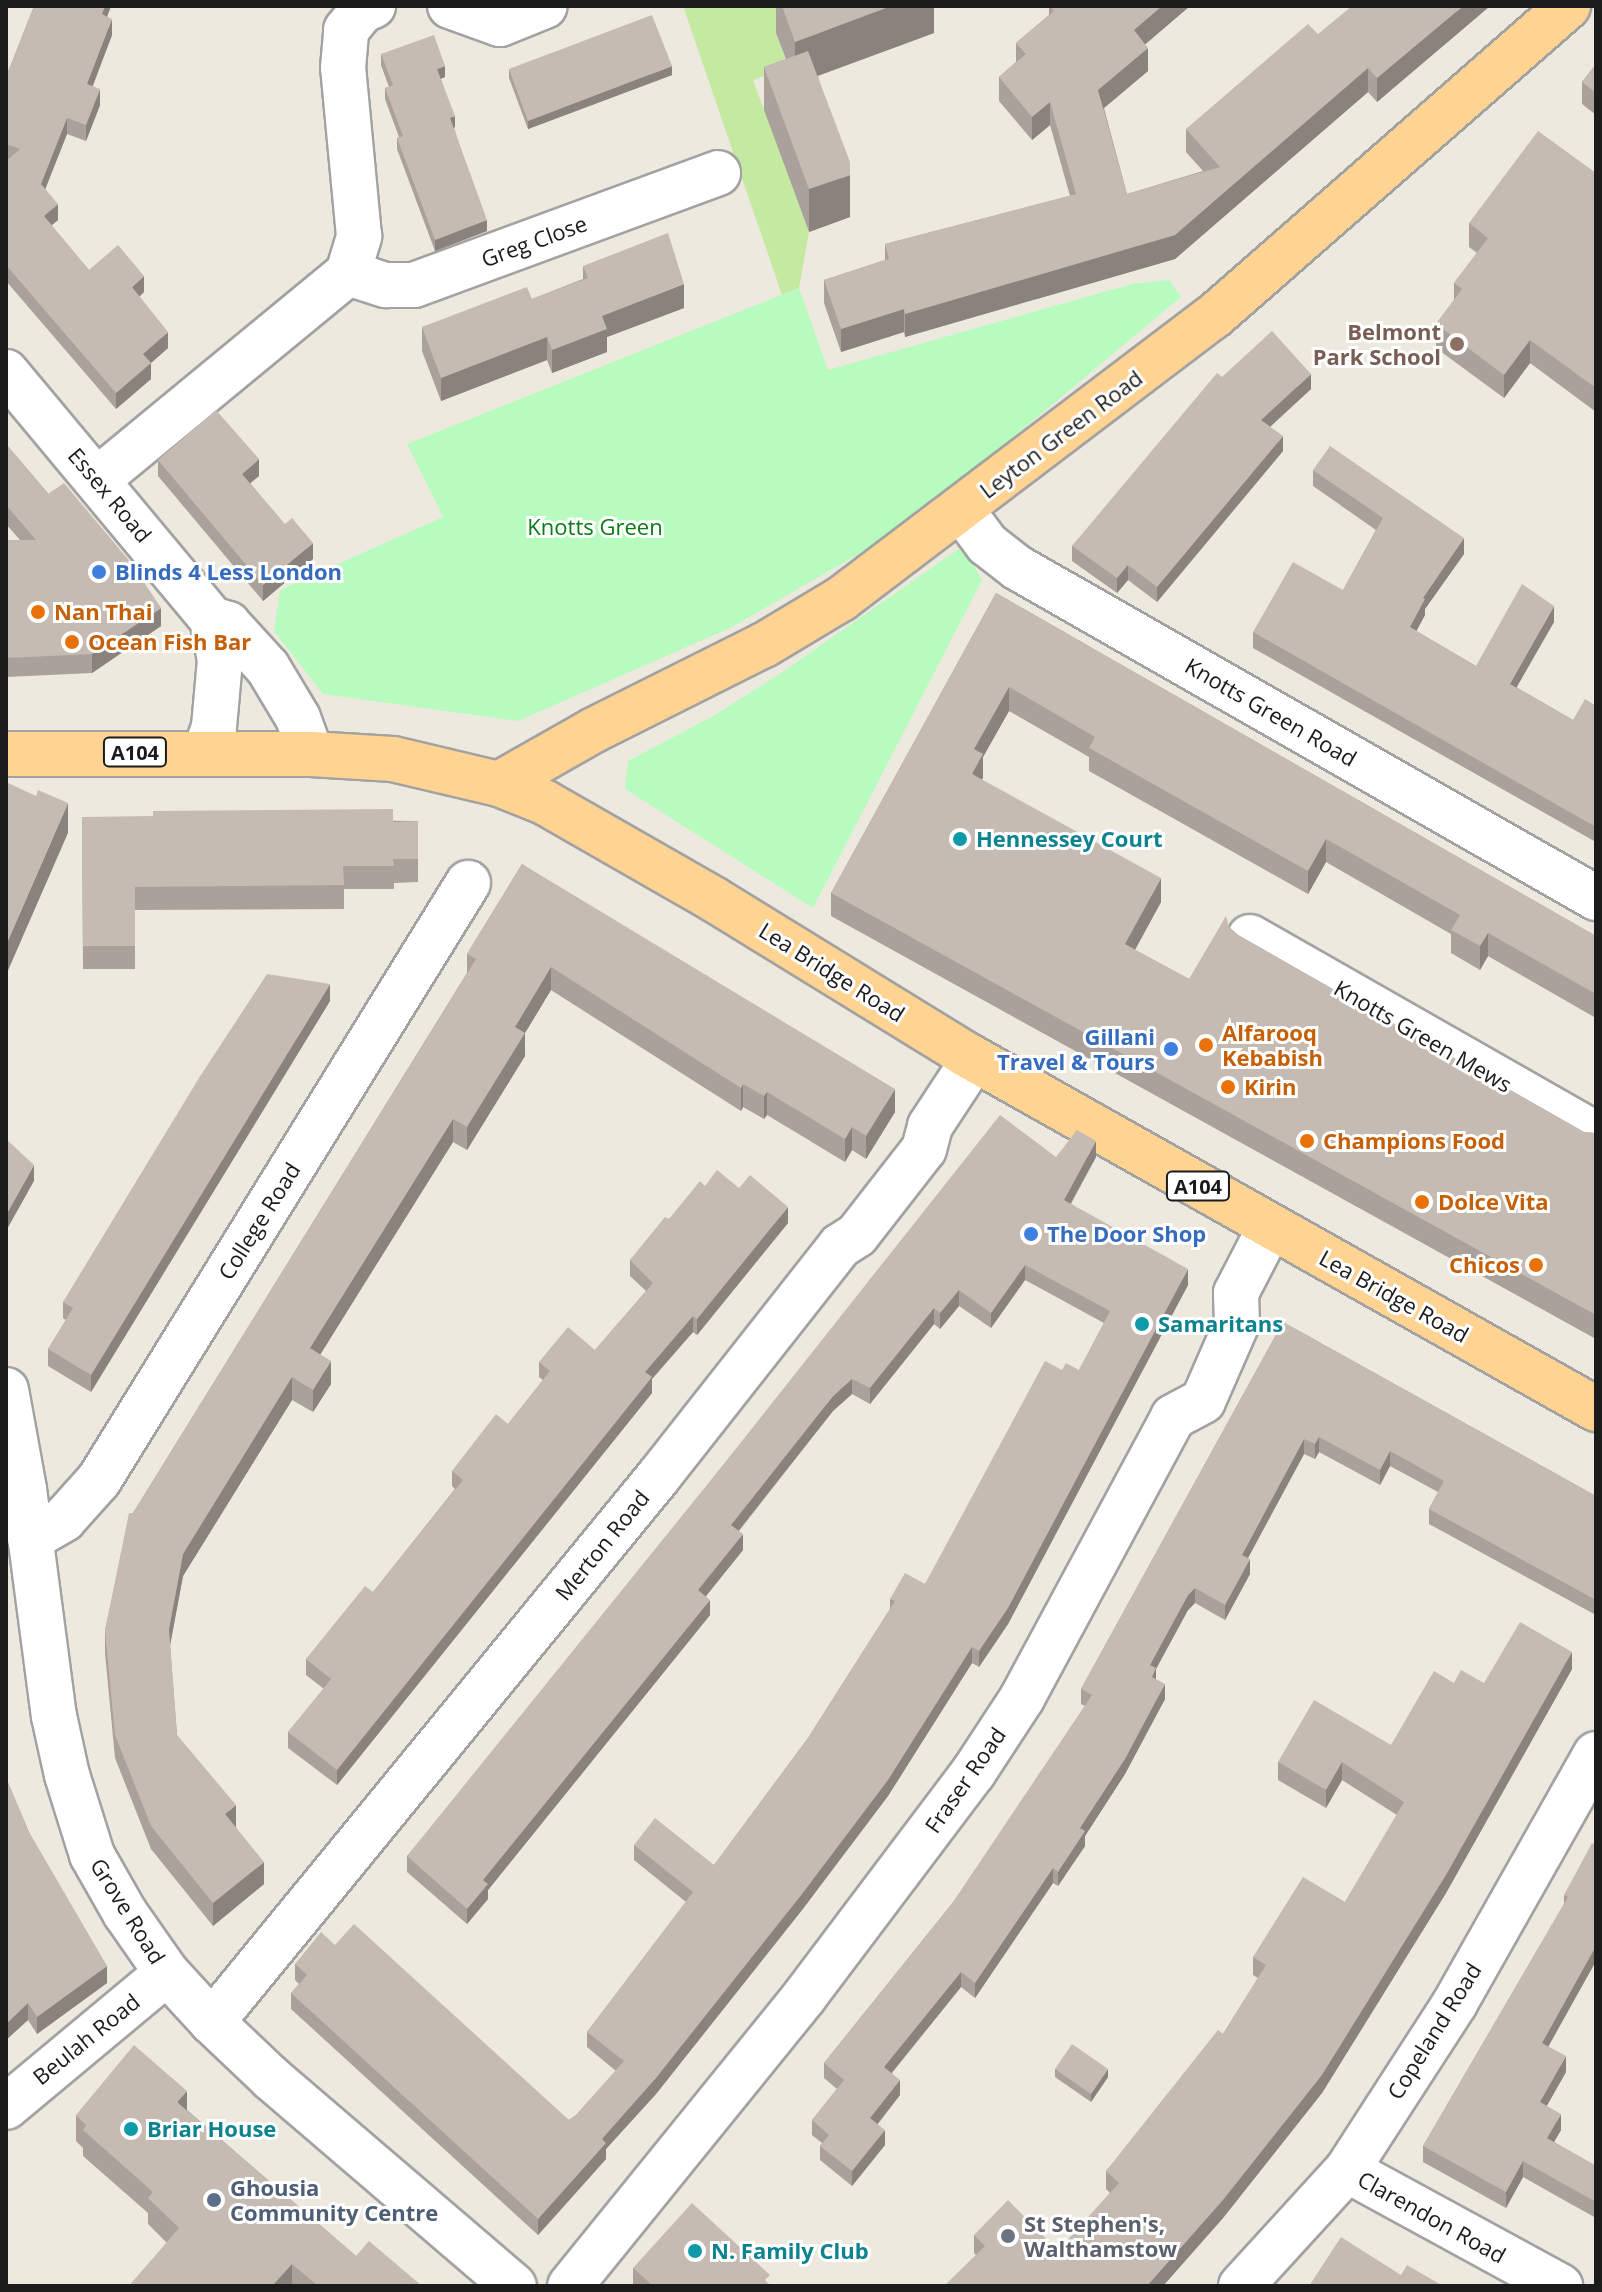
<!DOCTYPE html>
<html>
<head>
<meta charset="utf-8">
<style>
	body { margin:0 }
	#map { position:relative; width:1602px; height:2292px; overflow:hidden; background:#ede9df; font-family:"Open Sans",sans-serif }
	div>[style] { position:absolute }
	.grass>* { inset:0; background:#c4eaa2 }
	.park>* { inset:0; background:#b8fbbf }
	.roads { filter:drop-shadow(2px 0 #a2a2a2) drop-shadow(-2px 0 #a2a2a2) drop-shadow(0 2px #a2a2a2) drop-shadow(0 -2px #a2a2a2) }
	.minor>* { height:44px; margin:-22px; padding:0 22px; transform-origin:22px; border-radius:22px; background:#fff }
	.major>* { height:44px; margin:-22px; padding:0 22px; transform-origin:22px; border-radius:22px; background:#ffd392 }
	.wall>* { inset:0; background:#a9a19a }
	.shaded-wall>* { inset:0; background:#8a837d }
	.building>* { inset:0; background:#c5bbb3 }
	.dots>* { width:22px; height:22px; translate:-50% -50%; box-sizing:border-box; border:4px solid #fff; border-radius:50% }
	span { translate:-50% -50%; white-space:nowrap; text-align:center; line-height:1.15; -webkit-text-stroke:6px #fff; paint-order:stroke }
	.shield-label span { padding:2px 6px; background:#fff; border:2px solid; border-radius:6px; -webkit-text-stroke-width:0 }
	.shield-label { font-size:20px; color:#1b1b1b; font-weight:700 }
	.street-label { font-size:22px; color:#1b1b1b }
	.education-label { font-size:22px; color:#785e54; font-weight:700 }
	.right { translate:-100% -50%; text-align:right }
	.park-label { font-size:22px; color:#077a13 }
	.shop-label { font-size:22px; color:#366cbe; font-weight:700 }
	.left { translate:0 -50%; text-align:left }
	.food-label { font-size:22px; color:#c56008; font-weight:700 }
	.culture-label { font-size:22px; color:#0d838f; font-weight:700 }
	.service-label { font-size:22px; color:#4e5e75; font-weight:700 }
	.worship-label { font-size:22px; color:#5b616d; font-weight:700 }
	.frame { position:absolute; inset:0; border:8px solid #1b1b1b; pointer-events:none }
</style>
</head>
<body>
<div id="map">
	<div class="grass">
		<div style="clip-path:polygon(683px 6px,848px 6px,776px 33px,789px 67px,753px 80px,809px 232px,799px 288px,782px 295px)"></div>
	</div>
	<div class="park">
		<div style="clip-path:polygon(1169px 280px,1181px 297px,938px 500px,864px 551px,730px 628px,518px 721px,323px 694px,274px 631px,280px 590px,443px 517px,407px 444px,799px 288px,828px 370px,1132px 284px)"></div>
		<div style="clip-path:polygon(963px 546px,982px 580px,813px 908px,625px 789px,628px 761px,715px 715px,784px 671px)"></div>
	</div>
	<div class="roads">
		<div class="minor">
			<div style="left:450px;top:6px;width:53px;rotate:19.8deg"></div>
			<div style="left:500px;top:24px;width:48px;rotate:-21.8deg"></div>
			<div style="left:348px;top:273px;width:40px;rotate:18deg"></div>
			<div style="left:386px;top:285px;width:28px"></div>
			<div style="left:414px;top:285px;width:324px;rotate:-20.2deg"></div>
			<div style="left:6px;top:372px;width:322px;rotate:50.2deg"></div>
			<div style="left:212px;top:619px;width:17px;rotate:17deg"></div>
			<div style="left:228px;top:624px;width:59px;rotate:47.7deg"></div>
			<div style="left:268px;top:668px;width:58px;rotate:59deg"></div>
			<div style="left:298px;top:718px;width:38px;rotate:70deg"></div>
			<div style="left:98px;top:479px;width:324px;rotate:-39.5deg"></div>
			<div style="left:348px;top:273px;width:39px;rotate:-73deg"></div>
			<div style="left:359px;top:236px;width:169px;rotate:-95.4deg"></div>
			<div style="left:343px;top:68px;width:38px;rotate:-85deg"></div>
			<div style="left:346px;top:30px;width:26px;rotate:-50deg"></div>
			<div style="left:363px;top:10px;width:11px;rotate:-22deg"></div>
			<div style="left:961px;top:509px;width:44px;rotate:53.4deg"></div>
			<div style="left:987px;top:544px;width:39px;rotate:38deg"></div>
			<div style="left:1018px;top:568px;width:666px;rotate:29.72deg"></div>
			<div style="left:205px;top:753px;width:28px;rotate:-71deg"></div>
			<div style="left:214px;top:727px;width:67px;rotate:-84.9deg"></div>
			<div style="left:220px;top:660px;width:42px;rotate:-101deg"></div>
			<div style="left:1250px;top:937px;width:398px;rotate:29.7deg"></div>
			<div style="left:6px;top:1390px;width:101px;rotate:79.7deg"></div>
			<div style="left:24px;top:1489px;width:229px;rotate:82.5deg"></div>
			<div style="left:54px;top:1716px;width:60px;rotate:77.6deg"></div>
			<div style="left:67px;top:1775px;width:84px;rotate:72.6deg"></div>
			<div style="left:92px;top:1855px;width:67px;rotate:60.4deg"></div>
			<div style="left:125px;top:1913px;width:73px;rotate:55deg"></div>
			<div style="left:167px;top:1973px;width:67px;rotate:47.4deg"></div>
			<div style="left:212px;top:2022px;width:81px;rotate:43.5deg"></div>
			<div style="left:271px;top:2078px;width:320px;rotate:40.6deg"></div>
			<div style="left:30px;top:1539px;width:39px;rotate:-30deg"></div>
			<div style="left:64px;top:1519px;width:52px;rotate:-48.1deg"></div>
			<div style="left:99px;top:1480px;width:702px;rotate:-58.28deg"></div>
			<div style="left:212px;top:2022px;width:706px;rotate:-50.69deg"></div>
			<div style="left:659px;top:1476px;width:293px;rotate:-51.8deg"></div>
			<div style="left:840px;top:1246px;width:20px;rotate:-33deg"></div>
			<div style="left:857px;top:1235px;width:109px;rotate:-52.1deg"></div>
			<div style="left:924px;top:1149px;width:24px;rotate:-75deg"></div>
			<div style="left:930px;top:1126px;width:80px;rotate:-56.7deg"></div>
			<div style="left:6px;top:2107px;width:209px;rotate:-39.8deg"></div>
			<div style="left:1347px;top:2170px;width:243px;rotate:28.6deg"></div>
			<div style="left:570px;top:2286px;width:372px;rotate:-51deg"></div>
			<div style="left:804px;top:1997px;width:281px;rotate:-53deg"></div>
			<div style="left:973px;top:1773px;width:90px;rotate:-56.8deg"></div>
			<div style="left:1022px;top:1698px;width:319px;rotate:-61.7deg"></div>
			<div style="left:1173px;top:1417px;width:34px;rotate:-28deg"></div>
			<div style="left:1203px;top:1401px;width:85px;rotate:-66.4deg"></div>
			<div style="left:1237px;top:1323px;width:30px;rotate:-92deg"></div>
			<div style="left:1236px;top:1293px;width:74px;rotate:-62.7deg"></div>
			<div style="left:1241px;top:2286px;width:157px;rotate:-47.6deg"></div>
			<div style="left:1347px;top:2170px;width:199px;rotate:-57.1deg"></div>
			<div style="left:1455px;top:2003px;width:286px;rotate:-60.5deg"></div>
		</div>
		<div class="major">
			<div style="left:6px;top:754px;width:305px"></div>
			<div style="left:311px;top:754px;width:82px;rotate:3.5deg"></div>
			<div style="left:393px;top:759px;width:109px;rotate:13.3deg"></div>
			<div style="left:499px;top:784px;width:48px;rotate:21.8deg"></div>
			<div style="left:544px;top:802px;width:197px;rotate:29.8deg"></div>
			<div style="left:715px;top:900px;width:296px;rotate:31.6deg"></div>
			<div style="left:967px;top:1055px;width:722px;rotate:29.37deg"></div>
			<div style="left:499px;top:784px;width:109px;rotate:-29.6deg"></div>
			<div style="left:594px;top:730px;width:190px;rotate:-26.6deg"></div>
			<div style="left:764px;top:645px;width:90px;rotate:-30.9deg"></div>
			<div style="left:841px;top:599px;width:467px;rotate:-37.2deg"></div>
			<div style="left:1213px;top:317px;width:472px;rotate:-41.2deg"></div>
		</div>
	</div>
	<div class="wall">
		<div style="clip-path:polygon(34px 6px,111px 6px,107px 17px,112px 35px,93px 86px,100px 105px,86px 141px,67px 134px,45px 189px,58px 220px,51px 225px,89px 270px,144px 292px,139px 297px,168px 348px,151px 363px,151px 379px,116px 409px,6px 281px,6px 161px,7px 160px,6px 160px,6px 77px)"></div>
		<div style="clip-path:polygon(776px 6px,934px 6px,934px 33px,818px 76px,850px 217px,809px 232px,764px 110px,764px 67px,786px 59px,776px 33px)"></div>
		<div style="clip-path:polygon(1049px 6px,1190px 6px,1145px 44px,1148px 71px,1104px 108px,1127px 194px,1203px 171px,1186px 152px,1186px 129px,1318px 34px,1490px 6px,1377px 102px,1368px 92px,1175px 259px,905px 337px,904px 332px,841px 352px,824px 303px,824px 280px,885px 260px,885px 244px,1070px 196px,1050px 125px,1032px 140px,999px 101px,999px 77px,1016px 62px,1016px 43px,1049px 15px)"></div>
		<div style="clip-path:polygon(381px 54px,445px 77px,441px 79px,455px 127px,454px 128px,487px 231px,435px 251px,397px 149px,397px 138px,399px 137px,385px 99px,385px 88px,389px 87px,381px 65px)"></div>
		<div style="clip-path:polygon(1596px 64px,1596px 115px,1582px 104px,1582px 82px)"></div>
		<div style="clip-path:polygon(509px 69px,672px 75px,528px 129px,509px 78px)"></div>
		<div style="clip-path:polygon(1596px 173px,1596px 412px,1530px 363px,1504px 398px,1436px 348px,1436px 324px,1454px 300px,1454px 283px,1477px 253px,1469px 247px,1469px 223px)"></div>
		<div style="clip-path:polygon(583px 266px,684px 308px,607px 337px,607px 352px,552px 373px,547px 360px,441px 401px,422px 351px,422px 327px,532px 299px,583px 279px)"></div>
		<div style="clip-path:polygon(1222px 377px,1311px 389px,1270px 427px,1283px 451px,1157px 602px,1128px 580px,1117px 593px,1072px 561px,1072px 546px)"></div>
		<div style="clip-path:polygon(6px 444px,161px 626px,92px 673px,6px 677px,6px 540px,20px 540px,6px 524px)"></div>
		<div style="clip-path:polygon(158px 460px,259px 476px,250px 483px,313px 559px,263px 601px,158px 476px)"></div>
		<div style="clip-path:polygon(1313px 470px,1464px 554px,1425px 609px,1425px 615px,1416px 631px,1476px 666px,1554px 622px,1516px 687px,1573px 720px,1596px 706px,1596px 842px,1253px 648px,1253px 632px,1343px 590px,1376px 530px,1313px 486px)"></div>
		<div style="clip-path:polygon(996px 593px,1596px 936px,1596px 1018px,1488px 956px,1480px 970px,1451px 953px,1451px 934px,1326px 862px,1308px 894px,1089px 771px,1089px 757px,1009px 711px,983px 757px,982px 780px,1161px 902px,1135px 950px,1189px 979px,1229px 927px,1238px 935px,1584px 1132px,1596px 1133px,1596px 1339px,831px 916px,831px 893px)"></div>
		<div style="clip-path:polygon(82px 817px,418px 821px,418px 882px,394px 883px,394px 889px,344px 889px,344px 909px,135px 910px,135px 969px,83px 969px)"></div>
		<div style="clip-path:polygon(522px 864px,895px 1112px,866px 1159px,852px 1150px,845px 1162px,767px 1115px,764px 1119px,743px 1107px,741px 1111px,551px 990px,525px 1033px,525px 1056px,467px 1150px,453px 1142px,320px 1354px,331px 1384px,313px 1412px,292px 1400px,183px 1576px,170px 1645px,177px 1735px,236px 1827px,264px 1884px,213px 1926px,151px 1849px,115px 1758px,105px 1653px,105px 1630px,133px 1513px,467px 973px,467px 954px)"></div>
		<div style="clip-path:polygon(330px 1001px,91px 1392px,48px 1366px,48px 1349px,66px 1320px,63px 1318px,63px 1302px)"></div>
		<div style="clip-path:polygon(1056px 1157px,1096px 1157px,1071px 1204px,1188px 1285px,1008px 1624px,979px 1667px,972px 1663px,888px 1796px,802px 1910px,656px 2094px,606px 2149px,606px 2159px,538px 2235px,291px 2009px,291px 1993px,299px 1984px,295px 1980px,295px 1964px,335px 1945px,569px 2120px,576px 2115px,616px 2071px,587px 2047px,587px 2032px,686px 1902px,634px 1860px,634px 1845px,714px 1865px,808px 1738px,890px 1609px,890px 1599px,925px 1584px,1062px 1370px,1079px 1370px,1104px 1323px,1025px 1280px,991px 1328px,959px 1306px,940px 1329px,934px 1324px,870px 1404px,852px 1394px,833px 1411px,739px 1531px,743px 1550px,706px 1596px,710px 1615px,488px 1890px,488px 1899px,467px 1924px,407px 1872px,407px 1856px)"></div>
		<div style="clip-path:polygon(705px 1186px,739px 1188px,788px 1223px,697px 1335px,693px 1332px,652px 1379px,652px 1393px,337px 1785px,288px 1748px,288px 1732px,324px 1689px,306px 1675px,306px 1659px,373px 1592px,455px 1489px,452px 1486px,452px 1471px,508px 1424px,543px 1380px,539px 1377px,539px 1362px,595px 1350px,646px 1291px,630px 1276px,630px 1260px,669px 1219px)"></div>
		<div style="clip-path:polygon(1283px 1322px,1596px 1496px,1596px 1615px,1429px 1524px,1429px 1509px,1438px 1492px,1390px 1466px,1380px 1485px,1319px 1452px,1315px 1459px,1304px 1454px,1248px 1558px,1250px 1574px,1225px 1620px,1195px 1603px,1188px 1610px,1156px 1669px,1156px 1679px,1165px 1699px,1125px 1774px,1085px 1836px,1085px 1846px,1058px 1886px,1053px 1883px,975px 1998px,961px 1987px,892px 2073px,900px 2095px,878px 2124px,885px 2145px,852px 2186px,820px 2160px,820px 2146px,822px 2143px,812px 2135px,812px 2120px,837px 2089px,824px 2078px,824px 2063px,954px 1901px,1085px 1706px,1081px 1704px,1081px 1689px)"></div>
		<div style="clip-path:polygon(1572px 1669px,1446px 1893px,1322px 2093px,1223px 2218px,1163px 2286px,976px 2255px,974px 2253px,974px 2235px,1058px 2251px,1110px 2193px,1106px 2189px,1106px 2171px,1223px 2034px,1258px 1978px,1253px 1975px,1253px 1957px,1345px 1902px,1397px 1815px,1342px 1780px,1326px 1808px,1278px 1780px,1278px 1762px,1391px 1745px,1454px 1683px,1484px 1683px)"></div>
		<div style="clip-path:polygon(6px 1778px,29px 1832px,107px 1983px,37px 2034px,28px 2020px,6px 2040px)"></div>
		<div style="clip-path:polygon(1596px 1845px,1596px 1961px,1548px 2046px,1566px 2072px,1546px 2106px,1561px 2130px,1554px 2142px,1596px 2166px,1596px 2218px,1523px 2177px,1506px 2208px,1423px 2162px,1423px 2146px,1564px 1904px,1564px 1895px)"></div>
		<div style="clip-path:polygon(1055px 2069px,1108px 2077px,1091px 2102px,1055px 2077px)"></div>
		<div style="clip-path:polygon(187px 2110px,356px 2256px,422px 2286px,129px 2286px,167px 2243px,148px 2224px,148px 2213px,83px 2156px,83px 2148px,76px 2141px,76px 2115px)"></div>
		<div style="clip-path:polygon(633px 2268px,770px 2285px,771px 2286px,635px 2286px,633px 2284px)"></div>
	</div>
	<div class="shaded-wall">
		<div style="clip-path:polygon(105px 6px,111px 6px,102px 30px,102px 14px)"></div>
		<div style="clip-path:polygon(891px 6px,934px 6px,934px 33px,795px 84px,795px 42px)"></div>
		<div style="clip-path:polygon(1162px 6px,1190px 6px,1134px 54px,1134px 30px)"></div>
		<div style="clip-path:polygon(1463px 6px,1490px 6px,1377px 102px,1377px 78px)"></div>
		<div style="clip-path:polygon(112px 19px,112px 35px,87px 100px,87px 84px)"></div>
		<div style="clip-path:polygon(1148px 48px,1148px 71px,1098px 113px,1098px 90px)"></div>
		<div style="clip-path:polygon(445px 66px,445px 77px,437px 80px,437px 69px)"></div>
		<div style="clip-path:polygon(672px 66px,672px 75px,528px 129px,528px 121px)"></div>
		<div style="clip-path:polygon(1368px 68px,1368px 92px,1175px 259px,905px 337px,905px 314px,1175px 235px)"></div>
		<div style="clip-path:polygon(100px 89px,100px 105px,86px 141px,86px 125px)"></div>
		<div style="clip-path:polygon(1050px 102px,1050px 125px,1032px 140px,1032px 117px)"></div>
		<div style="clip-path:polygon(455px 116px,455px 127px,450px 130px,450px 118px)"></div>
		<div style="clip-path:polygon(67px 118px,67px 134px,41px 200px,41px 184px)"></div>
		<div style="clip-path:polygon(850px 175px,850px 217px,809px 232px,809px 189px)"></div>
		<div style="clip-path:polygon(58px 204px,58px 220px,44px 232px,44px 216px)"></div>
		<div style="clip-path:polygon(487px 220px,487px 231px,435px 251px,435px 240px)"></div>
		<div style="clip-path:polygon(144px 276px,144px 292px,132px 303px,132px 287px)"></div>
		<div style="clip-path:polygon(684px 284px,684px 308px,607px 337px,607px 352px,552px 373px,552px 350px,602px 316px)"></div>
		<div style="clip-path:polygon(904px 309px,904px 332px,841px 352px,841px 329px)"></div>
		<div style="clip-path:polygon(168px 332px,168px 348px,143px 370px,143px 354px)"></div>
		<div style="clip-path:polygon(547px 337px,547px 360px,441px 401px,441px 378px)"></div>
		<div style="clip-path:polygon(1530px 340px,1530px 363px,1504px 398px,1504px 375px)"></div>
		<div style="clip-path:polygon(151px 363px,151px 379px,116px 409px,116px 393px)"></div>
		<div style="clip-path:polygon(1311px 374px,1311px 389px,1261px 435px,1261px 420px)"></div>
		<div style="clip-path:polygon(1283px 436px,1283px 451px,1157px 602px,1157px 587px)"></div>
		<div style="clip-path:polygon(259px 459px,259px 476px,242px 490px,242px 474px)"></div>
		<div style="clip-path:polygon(1464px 538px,1464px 554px,1425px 609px,1425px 615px,1410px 643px,1410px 627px,1423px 598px)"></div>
		<div style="clip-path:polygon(313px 543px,313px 559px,263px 601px,263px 585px)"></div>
		<div style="clip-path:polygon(1128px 565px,1128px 580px,1117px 593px,1117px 578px)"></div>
		<div style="clip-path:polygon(1554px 606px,1554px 622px,1510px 699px,1510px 684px)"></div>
		<div style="clip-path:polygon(161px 608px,161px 626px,92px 673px,92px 654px)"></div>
		<div style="clip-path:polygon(1009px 687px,1009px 711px,983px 757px,983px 778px,972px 798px,974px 749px)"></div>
		<div style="clip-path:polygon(68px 803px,68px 833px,6px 975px,6px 945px)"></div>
		<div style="clip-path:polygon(1326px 839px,1326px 862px,1308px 894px,1308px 871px)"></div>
		<div style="clip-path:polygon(1161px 878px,1161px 902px,1125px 968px,1125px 944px)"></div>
		<div style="clip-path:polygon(1488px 933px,1488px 956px,1480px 970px,1480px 946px)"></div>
		<div style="clip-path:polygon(551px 967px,551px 990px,525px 1033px,525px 1056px,467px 1150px,467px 1127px,515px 1027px)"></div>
		<div style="clip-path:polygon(330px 984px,330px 1001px,91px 1392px,91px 1375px)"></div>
		<div style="clip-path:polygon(743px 1084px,743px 1107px,741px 1111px,741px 1088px)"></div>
		<div style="clip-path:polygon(895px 1089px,895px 1112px,866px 1159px,866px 1136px)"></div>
		<div style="clip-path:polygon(767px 1092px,767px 1115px,764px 1119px,764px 1096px)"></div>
		<div style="clip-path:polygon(453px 1119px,453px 1142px,310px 1371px,310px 1348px)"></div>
		<div style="clip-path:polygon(852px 1127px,852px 1150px,845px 1162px,845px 1139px)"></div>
		<div style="clip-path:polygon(1096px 1141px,1096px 1157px,1064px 1215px,1064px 1200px)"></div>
		<div style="clip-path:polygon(34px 1165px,34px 1181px,6px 1231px,6px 1215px)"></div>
		<div style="clip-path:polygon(788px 1207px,788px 1223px,697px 1335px,697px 1319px)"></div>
		<div style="clip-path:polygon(1025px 1265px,1025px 1280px,991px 1328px,991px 1313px)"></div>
		<div style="clip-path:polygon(1188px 1269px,1188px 1285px,1008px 1624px,979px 1667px,979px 1651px)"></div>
		<div style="clip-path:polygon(959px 1290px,959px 1306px,940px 1329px,940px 1313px)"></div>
		<div style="clip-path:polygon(934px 1308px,934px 1324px,870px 1404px,870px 1388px)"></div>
		<div style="clip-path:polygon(693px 1316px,693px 1332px,652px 1379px,652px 1393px,337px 1785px,337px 1770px,645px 1372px)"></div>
		<div style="clip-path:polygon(331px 1361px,331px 1384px,313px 1412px,313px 1390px)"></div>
		<div style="clip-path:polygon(292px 1377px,292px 1400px,183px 1576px,169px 1651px,169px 1629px,183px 1554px)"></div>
		<div style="clip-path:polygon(852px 1379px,852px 1394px,833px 1411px,731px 1540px,731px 1525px,833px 1396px)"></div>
		<div style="clip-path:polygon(1319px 1437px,1319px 1452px,1315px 1459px,1315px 1444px)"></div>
		<div style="clip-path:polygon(1304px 1439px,1304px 1454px,1242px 1569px,1242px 1555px)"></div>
		<div style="clip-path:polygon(1390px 1451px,1390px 1466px,1380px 1485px,1380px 1470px)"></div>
		<div style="clip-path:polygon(743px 1534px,743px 1550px,698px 1606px,698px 1590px)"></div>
		<div style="clip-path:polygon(1250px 1559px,1250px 1574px,1225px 1620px,1225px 1605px)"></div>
		<div style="clip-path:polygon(1195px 1588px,1195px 1603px,1188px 1610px,1156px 1669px,1156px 1683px,1152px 1692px,1150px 1665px,1188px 1595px)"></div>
		<div style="clip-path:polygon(710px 1600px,710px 1615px,488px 1890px,488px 1899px,467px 1924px,467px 1909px,483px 1880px)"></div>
		<div style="clip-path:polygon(972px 1647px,972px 1663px,888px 1796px,802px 1910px,656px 2094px,606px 2149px,606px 2159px,538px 2235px,538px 2219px,602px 2139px)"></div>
		<div style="clip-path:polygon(1572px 1652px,1572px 1669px,1446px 1893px,1322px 2093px,1223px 2218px,1163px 2286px,1147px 2286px)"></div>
		<div style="clip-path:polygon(1165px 1684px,1165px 1699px,1125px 1774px,1085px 1836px,1085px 1846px,1058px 1886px,1058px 1872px,1080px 1828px)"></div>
		<div style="clip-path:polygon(1342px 1762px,1342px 1780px,1326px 1808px,1326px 1790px)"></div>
		<div style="clip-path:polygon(236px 1805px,236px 1828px,225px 1814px)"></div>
		<div style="clip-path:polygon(264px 1862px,264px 1884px,213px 1926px,213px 1903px)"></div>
		<div style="clip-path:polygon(1053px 1868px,1053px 1883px,975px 1998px,975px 1983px)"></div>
		<div style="clip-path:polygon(1596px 1946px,1596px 1961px,1542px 2058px,1542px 2043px)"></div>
		<div style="clip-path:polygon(107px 1966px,107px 1983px,37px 2034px,37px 2017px)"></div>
		<div style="clip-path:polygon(961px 1972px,961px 1987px,884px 2082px,884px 2067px)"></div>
		<div style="clip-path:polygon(28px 2003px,28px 2020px,6px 2040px,6px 2024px)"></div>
		<div style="clip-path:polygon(1566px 2056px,1566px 2072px,1540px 2118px,1540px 2102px)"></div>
		<div style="clip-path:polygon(1108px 2069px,1108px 2077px,1091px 2102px,1091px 2094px)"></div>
		<div style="clip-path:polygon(900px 2080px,900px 2095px,870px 2133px,870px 2118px)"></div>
		<div style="clip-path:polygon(187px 2091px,187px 2117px,177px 2102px)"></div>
		<div style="clip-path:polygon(1561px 2114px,1561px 2130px,1547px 2154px,1547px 2138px)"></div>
		<div style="clip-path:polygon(885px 2130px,885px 2145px,852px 2186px,852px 2171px)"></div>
		<div style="clip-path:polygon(1523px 2161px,1523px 2177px,1506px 2208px,1506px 2192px)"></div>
		<div style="clip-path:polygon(292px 2264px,292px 2286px,272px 2286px)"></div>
	</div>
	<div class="building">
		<div style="clip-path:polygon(34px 6px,105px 6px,102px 14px,112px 19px,87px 84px,100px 89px,86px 125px,67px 118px,41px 184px,58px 204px,44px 216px,89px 270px,118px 245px,144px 276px,132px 287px,168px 332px,143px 354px,151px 363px,116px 393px,6px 265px,6px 161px,20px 149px,6px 144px,6px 77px)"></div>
		<div style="clip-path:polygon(782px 6px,891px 6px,795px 42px)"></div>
		<div style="clip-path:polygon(1050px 6px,1162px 6px,1134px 30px,1148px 48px,1098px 90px,1127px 194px,1220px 167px,1186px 129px,1308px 24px,1318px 34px,1352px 6px,1463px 6px,1377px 78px,1368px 68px,1175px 235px,905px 314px,904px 309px,841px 329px,824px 280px,889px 259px,885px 244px,1076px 194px,1050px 102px,1032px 117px,999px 77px,1026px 54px,1016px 43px,1054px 11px)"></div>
		<div style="clip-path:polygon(652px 15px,672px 66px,528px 121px,509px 69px)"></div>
		<div style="clip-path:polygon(434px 35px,445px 66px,437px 69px,455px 116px,450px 118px,487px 220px,435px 240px,397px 138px,403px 136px,385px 88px,393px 85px,381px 54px)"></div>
		<div style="clip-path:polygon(808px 51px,850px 162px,850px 175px,809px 189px,764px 67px)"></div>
		<div style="clip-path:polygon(1596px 64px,1596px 93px,1582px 82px)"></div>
		<div style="clip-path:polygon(1538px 131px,1596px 173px,1596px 388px,1530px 340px,1504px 375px,1436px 324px,1462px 289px,1454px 283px,1488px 238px,1469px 223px)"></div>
		<div style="clip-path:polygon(668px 233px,684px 284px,602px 316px,607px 329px,552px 350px,547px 337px,441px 378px,422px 327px,527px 287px,532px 299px,588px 278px,583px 266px)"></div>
		<div style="clip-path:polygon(1272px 331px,1311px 374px,1261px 420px,1283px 436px,1157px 587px,1128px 565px,1117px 578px,1072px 546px,1217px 373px,1222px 377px)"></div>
		<div style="clip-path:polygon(216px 410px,259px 459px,242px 474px,285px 524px,292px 518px,313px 543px,263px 585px,158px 460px)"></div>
		<div style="clip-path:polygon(6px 444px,48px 494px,64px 483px,132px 564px,161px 608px,92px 654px,6px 658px,6px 540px,36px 540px,6px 505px)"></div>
		<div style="clip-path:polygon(1330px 446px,1464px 538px,1423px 598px,1425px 599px,1410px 627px,1476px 666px,1522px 584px,1554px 606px,1510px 684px,1573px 720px,1585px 699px,1596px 706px,1596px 827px,1253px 632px,1293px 562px,1343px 590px,1383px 518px,1313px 470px)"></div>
		<div style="clip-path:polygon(996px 593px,1596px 936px,1596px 994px,1488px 933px,1480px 946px,1451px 930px,1460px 915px,1326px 839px,1308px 871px,1089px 748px,1095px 737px,1009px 687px,974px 749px,983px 754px,972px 774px,1161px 878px,1125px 944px,1189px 979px,1226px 916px,1229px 927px,1238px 935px,1584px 1132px,1596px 1133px,1596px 1315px,831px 893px)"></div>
		<div style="clip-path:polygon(6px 782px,36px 796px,38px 790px,68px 803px,6px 945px)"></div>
		<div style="clip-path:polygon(393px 809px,393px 822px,418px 821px,418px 859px,393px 859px,394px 866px,343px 866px,344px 885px,135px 887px,135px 946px,83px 946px,82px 817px,153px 816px,153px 811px)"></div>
		<div style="clip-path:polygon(522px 864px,895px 1089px,866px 1136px,852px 1127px,845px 1139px,767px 1092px,764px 1096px,743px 1084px,741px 1088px,551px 967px,515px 1027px,525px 1033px,467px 1127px,453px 1119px,310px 1348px,331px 1361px,313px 1390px,292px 1377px,183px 1554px,169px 1629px,177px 1735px,236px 1805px,225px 1814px,264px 1862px,213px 1903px,151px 1826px,115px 1735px,105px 1630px,129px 1513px,133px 1513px,476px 959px,467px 954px)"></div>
		<div style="clip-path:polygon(267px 974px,330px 984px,91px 1375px,48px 1349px,73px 1308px,63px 1302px,199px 1078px)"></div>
		<div style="clip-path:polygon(1000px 1115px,1056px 1157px,1077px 1130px,1096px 1141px,1064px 1200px,1188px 1269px,1008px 1608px,979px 1651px,972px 1647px,888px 1780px,802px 1894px,656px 2078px,602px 2139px,606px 2143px,538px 2219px,291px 1993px,307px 1975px,295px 1964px,321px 1932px,335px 1945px,354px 1924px,569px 2120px,576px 2115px,624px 2061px,587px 2032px,693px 1892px,634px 1845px,655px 1818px,714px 1865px,808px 1738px,895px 1601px,890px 1599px,905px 1573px,925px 1584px,1045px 1361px,1062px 1370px,1066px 1363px,1079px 1370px,1110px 1311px,1025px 1265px,991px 1313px,959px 1290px,940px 1313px,934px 1308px,870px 1388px,852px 1379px,833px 1396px,731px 1525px,743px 1534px,698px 1590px,710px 1600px,483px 1880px,488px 1884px,467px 1909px,407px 1856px,719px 1470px)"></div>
		<div style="clip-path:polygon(6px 1139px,34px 1165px,6px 1215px)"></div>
		<div style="clip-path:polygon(717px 1170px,739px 1188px,750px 1175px,788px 1207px,697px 1319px,693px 1316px,645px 1372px,652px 1377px,337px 1770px,288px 1732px,331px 1679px,306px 1659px,365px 1586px,373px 1592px,463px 1480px,452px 1471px,496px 1414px,508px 1424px,550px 1371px,539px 1362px,568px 1327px,595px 1350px,653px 1283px,630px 1260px,665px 1217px,669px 1219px,700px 1181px,705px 1186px)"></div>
		<div style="clip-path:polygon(1283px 1322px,1596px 1496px,1596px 1600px,1429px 1509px,1444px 1481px,1390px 1451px,1380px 1470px,1319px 1437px,1315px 1444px,1304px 1439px,1242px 1555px,1250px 1559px,1225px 1605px,1195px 1588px,1188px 1595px,1150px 1665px,1156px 1668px,1152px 1677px,1165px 1684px,1125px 1759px,1080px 1828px,1085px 1831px,1058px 1872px,1053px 1868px,975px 1983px,961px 1972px,884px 2067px,900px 2080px,870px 2118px,885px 2130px,852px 2171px,820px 2146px,829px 2135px,812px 2120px,844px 2080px,824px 2063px,954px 1901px,1092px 1695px,1081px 1689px)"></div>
		<div style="clip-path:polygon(1520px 1622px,1572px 1652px,1446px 1875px,1322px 2075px,1223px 2200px,1147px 2286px,944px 2286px,985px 2246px,974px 2235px,1008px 2200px,1058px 2251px,1119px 2183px,1106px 2171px,1218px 2030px,1223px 2034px,1266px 1965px,1253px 1957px,1303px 1877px,1345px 1902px,1404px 1802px,1342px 1762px,1326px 1790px,1278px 1762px,1314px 1700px,1391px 1745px,1434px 1671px,1454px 1683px,1461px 1670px,1484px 1683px)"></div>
		<div style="clip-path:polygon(6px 1778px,29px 1832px,107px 1966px,37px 2017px,28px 2003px,6px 2024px)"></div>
		<div style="clip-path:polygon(1592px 1843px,1596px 1845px,1596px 1946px,1542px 2043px,1566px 2056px,1540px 2102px,1561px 2114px,1547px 2138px,1596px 2166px,1596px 2202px,1523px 2161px,1506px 2192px,1423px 2146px,1568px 1897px,1564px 1895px)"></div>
		<div style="clip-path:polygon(1072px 2044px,1108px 2069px,1091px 2094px,1055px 2069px)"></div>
		<div style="clip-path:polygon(134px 2045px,187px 2091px,177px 2102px,356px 2256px,369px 2241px,422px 2286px,318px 2286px,292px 2264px,272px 2286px,129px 2286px,179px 2228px,148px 2198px,153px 2192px,83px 2130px,86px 2125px,76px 2115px)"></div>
		<div style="clip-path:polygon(692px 2203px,770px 2275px,765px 2280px,771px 2286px,653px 2286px,633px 2268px)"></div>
		<div style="clip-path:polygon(1341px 2237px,1401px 2275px,1407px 2265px,1443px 2286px,1309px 2286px)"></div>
	</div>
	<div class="dots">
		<div style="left:1457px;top:344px;background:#8d6e63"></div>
		<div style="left:99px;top:572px;background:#3f7fe0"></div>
		<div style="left:38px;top:612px;background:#e8710a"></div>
		<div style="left:72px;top:642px;background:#e8710a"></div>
		<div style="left:960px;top:839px;background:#0f9aa8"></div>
		<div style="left:1206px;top:1045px;background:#e8710a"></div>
		<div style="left:1171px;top:1049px;background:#3f7fe0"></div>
		<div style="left:1228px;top:1087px;background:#e8710a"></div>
		<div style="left:1307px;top:1141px;background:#e8710a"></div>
		<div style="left:1422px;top:1202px;background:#e8710a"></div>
		<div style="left:1031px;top:1234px;background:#3f7fe0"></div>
		<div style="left:1536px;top:1265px;background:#e8710a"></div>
		<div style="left:1142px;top:1324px;background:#0f9aa8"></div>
		<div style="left:131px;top:2129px;background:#0f9aa8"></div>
		<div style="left:214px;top:2200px;background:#5c6f8a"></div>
		<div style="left:1008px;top:2236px;background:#6b7280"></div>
		<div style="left:695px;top:2251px;background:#0f9aa8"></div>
	</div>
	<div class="shield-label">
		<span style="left:135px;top:752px">A104</span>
		<span style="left:1198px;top:1186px">A104</span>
	</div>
	<div class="street-label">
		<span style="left:534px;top:241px;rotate:-20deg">Greg Close</span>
		<span style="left:1061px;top:434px;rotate:-37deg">Leyton Green Road</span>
		<span style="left:110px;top:495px;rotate:50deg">Essex Road</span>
		<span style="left:1271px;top:712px;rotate:30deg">Knotts Green Road</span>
		<span style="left:832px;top:972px;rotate:32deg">Lea Bridge Road</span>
		<span style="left:1423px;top:1036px;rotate:30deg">Knotts Green Mews</span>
		<span style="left:259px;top:1221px;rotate:-58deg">College Road</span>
		<span style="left:1394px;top:1296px;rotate:29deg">Lea Bridge Road</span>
		<span style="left:602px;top:1545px;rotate:-51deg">Merton Road</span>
		<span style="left:965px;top:1780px;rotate:-55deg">Fraser Road</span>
		<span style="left:128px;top:1911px;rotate:58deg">Grove Road</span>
		<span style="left:1434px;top:2031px;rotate:-58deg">Copeland Road</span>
		<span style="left:86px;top:2039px;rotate:-39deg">Beulah Road</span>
		<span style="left:1432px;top:2217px;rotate:29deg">Clarendon Road</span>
	</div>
	<div class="education-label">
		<span class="right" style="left:1441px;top:344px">Belmont<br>Park School</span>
	</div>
	<div class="park-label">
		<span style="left:595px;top:527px">Knotts Green</span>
	</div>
	<div class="shop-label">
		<span class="left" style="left:115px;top:572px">Blinds 4 Less London</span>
		<span class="right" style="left:1155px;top:1049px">Gillani<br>Travel &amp; Tours</span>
		<span class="left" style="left:1047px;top:1234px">The Door Shop</span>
	</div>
	<div class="food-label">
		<span class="left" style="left:54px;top:612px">Nan Thai</span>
		<span class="left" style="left:88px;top:642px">Ocean Fish Bar</span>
		<span class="left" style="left:1222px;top:1045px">Alfarooq<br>Kebabish</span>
		<span class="left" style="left:1244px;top:1087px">Kirin</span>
		<span class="left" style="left:1323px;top:1141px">Champions Food</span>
		<span class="left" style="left:1438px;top:1202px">Dolce Vita</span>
		<span class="right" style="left:1520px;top:1265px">Chicos</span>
	</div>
	<div class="culture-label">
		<span class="left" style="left:976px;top:839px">Hennessey Court</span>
		<span class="left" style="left:1158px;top:1324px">Samaritans</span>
		<span class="left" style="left:147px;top:2129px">Briar House</span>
		<span class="left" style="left:711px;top:2251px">N. Family Club</span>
	</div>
	<div class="service-label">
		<span class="left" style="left:230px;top:2200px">Ghousia<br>Community Centre</span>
	</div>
	<div class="worship-label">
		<span class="left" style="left:1024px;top:2236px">St Stephen's,<br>Walthamstow</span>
	</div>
	<div class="frame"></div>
</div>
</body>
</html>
